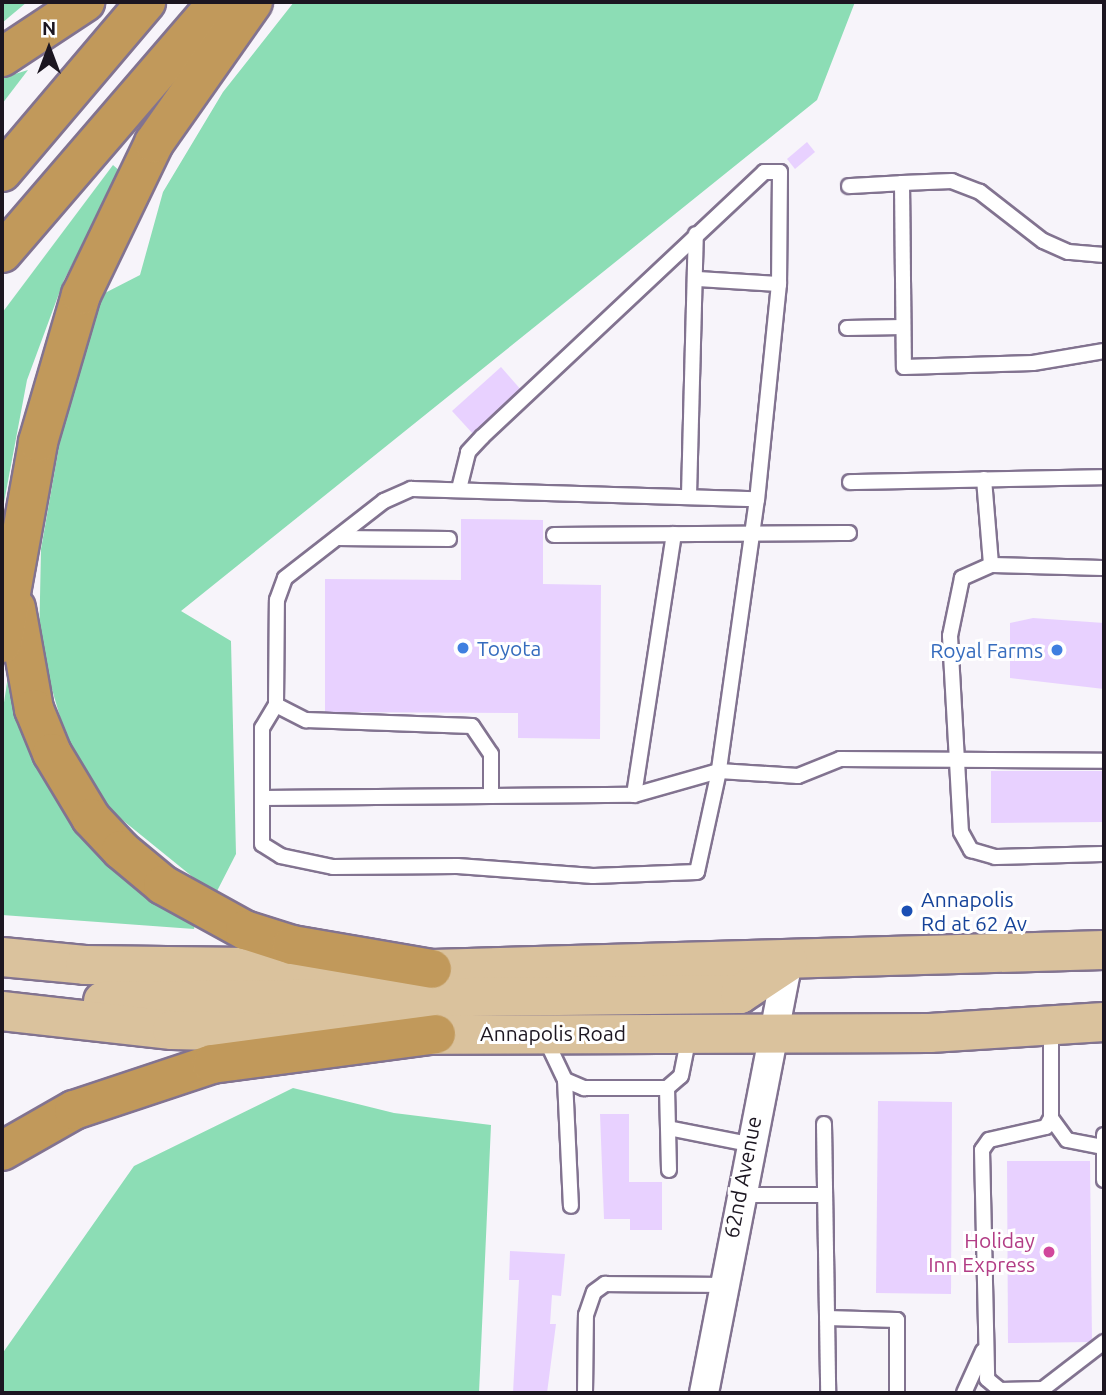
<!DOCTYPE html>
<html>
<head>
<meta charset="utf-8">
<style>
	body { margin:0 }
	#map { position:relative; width:1106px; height:1395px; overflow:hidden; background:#f7f4fa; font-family:Ubuntu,sans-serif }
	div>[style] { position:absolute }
	.green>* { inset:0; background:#8cddb5 }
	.building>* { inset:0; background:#e8d1ff }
	.roads { filter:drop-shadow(2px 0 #827390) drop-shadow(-2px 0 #827390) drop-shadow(0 2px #827390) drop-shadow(0 -2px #827390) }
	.service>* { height:14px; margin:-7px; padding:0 7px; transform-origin:7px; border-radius:7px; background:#fff }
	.minor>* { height:28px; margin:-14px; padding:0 14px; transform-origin:14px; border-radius:14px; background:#fff }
	.primary>* { height:38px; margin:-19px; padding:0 19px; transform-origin:19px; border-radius:19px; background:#dac29d }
	.motorway>* { height:38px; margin:-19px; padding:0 19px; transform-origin:19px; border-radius:19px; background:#c1995b }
	.dots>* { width:19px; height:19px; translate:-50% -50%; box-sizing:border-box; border:4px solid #fff; border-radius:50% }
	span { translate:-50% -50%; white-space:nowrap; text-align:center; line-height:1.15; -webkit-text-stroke:6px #fff; paint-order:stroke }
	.shop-label { font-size:21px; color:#366cbe }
	.left { translate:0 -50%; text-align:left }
	.right { translate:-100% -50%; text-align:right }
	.transit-label { font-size:21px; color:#164399 }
	.street-label { font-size:21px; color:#1c1621 }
	.hotel-label { font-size:21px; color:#b23c85 }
	.frame { position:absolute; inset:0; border:4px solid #1c1621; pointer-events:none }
	.north { position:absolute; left:14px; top:14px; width:70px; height:70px; -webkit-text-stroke:5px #fff; paint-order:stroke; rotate:0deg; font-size:19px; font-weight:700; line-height:28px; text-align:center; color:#1c1621 }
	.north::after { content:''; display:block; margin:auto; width:24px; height:32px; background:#1c1621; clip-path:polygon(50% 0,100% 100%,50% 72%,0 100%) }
</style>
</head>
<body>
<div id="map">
	<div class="green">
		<div style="clip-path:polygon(2px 2px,27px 2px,2px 23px)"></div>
		<div style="clip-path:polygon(294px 2px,855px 2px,817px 100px,181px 611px,231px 641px,236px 854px,215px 895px,99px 801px,68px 744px,39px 645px,41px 549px,61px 435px,101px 295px,140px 275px,163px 192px,223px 92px)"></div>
		<div style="clip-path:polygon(28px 70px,2px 104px,2px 78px)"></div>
		<div style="clip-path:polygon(113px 165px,121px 172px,64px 280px,27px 380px,2px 513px,2px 313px)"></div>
		<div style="clip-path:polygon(9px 669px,35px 747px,196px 921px,194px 929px,2px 915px,2px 716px)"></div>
		<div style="clip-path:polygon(293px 1088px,394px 1113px,491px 1125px,479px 1393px,2px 1393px,2px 1354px,134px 1166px)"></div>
	</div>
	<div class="building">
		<div style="clip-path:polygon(807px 142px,815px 152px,795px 169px,787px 159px)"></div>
		<div style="clip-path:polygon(501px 367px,522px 391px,474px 435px,452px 411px)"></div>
		<div style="clip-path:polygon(461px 519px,543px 520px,543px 584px,601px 585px,600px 739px,518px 738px,518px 713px,325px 712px,325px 579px,461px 580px)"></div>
		<div style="clip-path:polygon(1033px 618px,1104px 623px,1104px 689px,1010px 678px,1010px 623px)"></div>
		<div style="clip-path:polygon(991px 771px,1104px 771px,1104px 822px,991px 823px)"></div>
		<div style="clip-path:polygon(878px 1101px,952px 1102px,951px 1294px,876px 1293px)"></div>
		<div style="clip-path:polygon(600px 1114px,629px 1114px,629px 1182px,662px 1182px,662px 1230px,630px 1230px,630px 1219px,604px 1219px)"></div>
		<div style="clip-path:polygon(1007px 1161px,1090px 1161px,1092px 1342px,1008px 1343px)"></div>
		<div style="clip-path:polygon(510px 1251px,565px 1254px,561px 1296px,552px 1295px,550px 1324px,556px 1324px,547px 1393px,513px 1393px,519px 1280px,509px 1280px)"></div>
	</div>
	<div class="roads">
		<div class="service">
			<div style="left:849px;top:186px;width:53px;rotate:-3.2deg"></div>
			<div style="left:1104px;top:255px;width:36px;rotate:-175deg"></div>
			<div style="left:1068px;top:252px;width:27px;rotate:-156deg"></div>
			<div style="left:1043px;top:241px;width:80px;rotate:-142.1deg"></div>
			<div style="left:980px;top:192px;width:30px;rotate:-159deg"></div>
			<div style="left:952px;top:181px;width:50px;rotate:177.7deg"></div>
			<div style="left:902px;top:183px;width:184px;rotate:89.4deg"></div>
			<div style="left:904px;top:367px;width:129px;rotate:-1.8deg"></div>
			<div style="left:1033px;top:363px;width:72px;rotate:-9.6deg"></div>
			<div style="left:697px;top:279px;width:82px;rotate:3.5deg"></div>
			<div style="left:847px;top:328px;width:56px;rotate:-1deg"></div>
			<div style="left:984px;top:479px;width:86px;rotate:85.3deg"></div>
			<div style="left:991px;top:565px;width:32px;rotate:156deg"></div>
			<div style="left:962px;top:578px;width:59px;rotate:101.7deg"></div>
			<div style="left:950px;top:636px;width:196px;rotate:86.8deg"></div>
			<div style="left:961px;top:832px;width:21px;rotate:61deg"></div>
			<div style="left:971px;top:850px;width:25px;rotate:16deg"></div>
			<div style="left:995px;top:857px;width:109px;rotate:-1.6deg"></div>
			<div style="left:850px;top:482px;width:254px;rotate:-1.1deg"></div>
			<div style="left:411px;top:489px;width:346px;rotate:1.7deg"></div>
			<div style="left:757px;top:499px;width:275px;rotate:98deg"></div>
			<div style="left:719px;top:771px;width:103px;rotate:102.3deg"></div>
			<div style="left:697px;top:872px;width:104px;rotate:177.8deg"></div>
			<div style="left:593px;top:876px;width:136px;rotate:-175.8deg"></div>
			<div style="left:457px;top:866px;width:124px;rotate:179.5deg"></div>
			<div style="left:333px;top:867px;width:53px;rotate:-168.1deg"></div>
			<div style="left:281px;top:856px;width:22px;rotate:-148deg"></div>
			<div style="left:262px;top:844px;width:116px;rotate:-90deg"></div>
			<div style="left:262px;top:728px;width:27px;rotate:-59deg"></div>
			<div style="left:276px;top:705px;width:105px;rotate:-89.5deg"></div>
			<div style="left:277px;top:600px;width:23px;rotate:-70deg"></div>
			<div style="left:285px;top:578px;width:125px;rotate:-37.9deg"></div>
			<div style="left:384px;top:501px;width:30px;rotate:-24deg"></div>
			<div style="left:459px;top:489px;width:38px;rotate:-76deg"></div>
			<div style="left:468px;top:452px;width:21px;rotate:-47deg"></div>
			<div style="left:482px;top:437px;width:387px;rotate:-43.2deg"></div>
			<div style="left:764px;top:172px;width:16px"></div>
			<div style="left:780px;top:172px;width:112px;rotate:90.5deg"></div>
			<div style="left:779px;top:284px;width:216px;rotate:95.8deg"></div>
			<div style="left:689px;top:495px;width:261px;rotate:-88.5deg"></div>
			<div style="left:554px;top:535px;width:295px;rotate:-0.4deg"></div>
			<div style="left:337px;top:538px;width:112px;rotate:0.5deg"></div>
			<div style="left:991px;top:565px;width:113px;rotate:1.5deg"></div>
			<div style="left:276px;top:705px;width:34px;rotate:27deg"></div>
			<div style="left:306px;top:720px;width:166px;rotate:2.1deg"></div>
			<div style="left:472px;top:726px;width:34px;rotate:56deg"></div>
			<div style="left:491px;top:754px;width:42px;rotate:90deg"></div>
			<div style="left:634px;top:795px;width:264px;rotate:-81.3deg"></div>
			<div style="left:262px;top:798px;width:372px;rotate:-0.5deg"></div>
			<div style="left:634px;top:795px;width:88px;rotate:-15.8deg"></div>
			<div style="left:719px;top:771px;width:79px;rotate:3.6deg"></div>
			<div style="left:798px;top:776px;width:45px;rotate:-22deg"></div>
			<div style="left:840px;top:759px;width:264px;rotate:0.4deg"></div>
			<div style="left:1051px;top:1028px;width:90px;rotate:90deg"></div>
			<div style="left:1051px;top:1118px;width:10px;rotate:119deg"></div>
			<div style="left:1046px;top:1127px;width:58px;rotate:167.2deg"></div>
			<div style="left:989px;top:1140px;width:12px;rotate:125deg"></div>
			<div style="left:982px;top:1150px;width:229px;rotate:88.7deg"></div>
			<div style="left:987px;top:1379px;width:17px;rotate:40deg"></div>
			<div style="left:1000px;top:1390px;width:43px;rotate:-1.3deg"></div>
			<div style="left:1043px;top:1389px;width:77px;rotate:-37.6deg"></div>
			<div style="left:545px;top:1038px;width:47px;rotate:64.5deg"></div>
			<div style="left:565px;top:1080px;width:21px;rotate:23deg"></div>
			<div style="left:584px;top:1088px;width:83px"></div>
			<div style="left:667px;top:1088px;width:18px;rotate:-41deg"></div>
			<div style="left:681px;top:1076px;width:41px;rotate:-78.7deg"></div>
			<div style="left:565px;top:1080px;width:126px;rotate:87.3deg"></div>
			<div style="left:667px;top:1088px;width:82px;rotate:88.6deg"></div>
			<div style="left:1051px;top:1118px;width:27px;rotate:54deg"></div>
			<div style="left:1067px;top:1140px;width:36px;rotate:11deg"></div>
			<div style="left:824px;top:1124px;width:269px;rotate:89.1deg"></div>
			<div style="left:668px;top:1128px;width:83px;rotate:11.2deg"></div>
			<div style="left:1104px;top:1135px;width:45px;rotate:90deg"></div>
			<div style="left:739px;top:1195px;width:86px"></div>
			<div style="left:827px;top:1318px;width:70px;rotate:1.6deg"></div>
			<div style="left:897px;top:1320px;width:73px;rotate:90deg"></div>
			<div style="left:585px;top:1393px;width:78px;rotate:-89.3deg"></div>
			<div style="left:586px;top:1315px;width:24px;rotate:-71deg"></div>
			<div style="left:594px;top:1292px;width:14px;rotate:-36deg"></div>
			<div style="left:605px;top:1284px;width:116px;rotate:0.5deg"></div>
			<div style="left:964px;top:1393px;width:46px;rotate:-65.7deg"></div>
		</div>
		<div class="minor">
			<div style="left:704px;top:1393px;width:439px;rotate:-79deg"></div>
		</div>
		<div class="primary">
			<div style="left:2px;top:957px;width:83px;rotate:5.5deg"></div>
			<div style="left:85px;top:965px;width:347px;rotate:0.7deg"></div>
			<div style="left:432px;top:969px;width:672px;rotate:-1.62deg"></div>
			<div style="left:103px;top:1001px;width:637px;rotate:-0.63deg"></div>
			<div style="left:740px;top:994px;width:58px;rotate:-33.7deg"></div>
			<div style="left:2px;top:1011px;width:171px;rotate:6.4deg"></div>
			<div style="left:172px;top:1030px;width:207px;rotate:1.4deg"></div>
			<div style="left:379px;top:1035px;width:551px;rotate:-0.21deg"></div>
			<div style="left:930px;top:1033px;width:174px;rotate:-3.6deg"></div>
		</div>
		<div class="motorway">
			<div style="left:2px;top:57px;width:100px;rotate:-33.5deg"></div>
			<div style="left:2px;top:172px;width:223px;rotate:-49.7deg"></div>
			<div style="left:2px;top:253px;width:331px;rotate:-49.3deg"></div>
			<div style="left:16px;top:608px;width:103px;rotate:79.9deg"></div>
			<div style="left:34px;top:709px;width:48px;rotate:67.8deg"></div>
			<div style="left:52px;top:753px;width:76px;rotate:59deg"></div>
			<div style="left:91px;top:818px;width:44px;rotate:46.8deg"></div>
			<div style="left:121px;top:850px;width:55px;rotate:39.8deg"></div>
			<div style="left:163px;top:885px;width:94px;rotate:28.8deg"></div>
			<div style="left:245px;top:930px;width:49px;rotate:17.7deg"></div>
			<div style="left:292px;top:945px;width:142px;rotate:9.7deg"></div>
			<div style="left:2px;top:643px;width:204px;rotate:-79.8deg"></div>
			<div style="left:38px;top:442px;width:153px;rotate:-73.7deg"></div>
			<div style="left:81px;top:295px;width:169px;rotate:-64.3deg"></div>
			<div style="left:154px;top:143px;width:172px;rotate:-54.9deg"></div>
			<div style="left:2px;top:1151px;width:83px;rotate:-29.7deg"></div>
			<div style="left:74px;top:1110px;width:145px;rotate:-18.4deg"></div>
			<div style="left:212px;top:1064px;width:226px;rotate:-7.6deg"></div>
		</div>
	</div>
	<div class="dots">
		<div style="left:463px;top:648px;background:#3f7fe0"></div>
		<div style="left:1057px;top:650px;background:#3f7fe0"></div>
		<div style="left:907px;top:911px;background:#1a4fb4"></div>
		<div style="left:1049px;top:1252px;background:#d1479c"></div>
	</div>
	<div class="shop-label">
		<span class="left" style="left:477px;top:648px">Toyota</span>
		<span class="right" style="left:1043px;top:650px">Royal Farms</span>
	</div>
	<div class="transit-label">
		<span class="left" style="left:921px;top:911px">Annapolis<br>Rd at 62 Av</span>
	</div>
	<div class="street-label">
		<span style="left:553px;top:1033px">Annapolis Road</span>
		<span style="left:742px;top:1177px;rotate:-79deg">62nd Avenue</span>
	</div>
	<div class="hotel-label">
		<span class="right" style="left:1035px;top:1252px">Holiday<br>Inn Express</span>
	</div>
	<div class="frame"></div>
	<div class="north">N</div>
</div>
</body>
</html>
